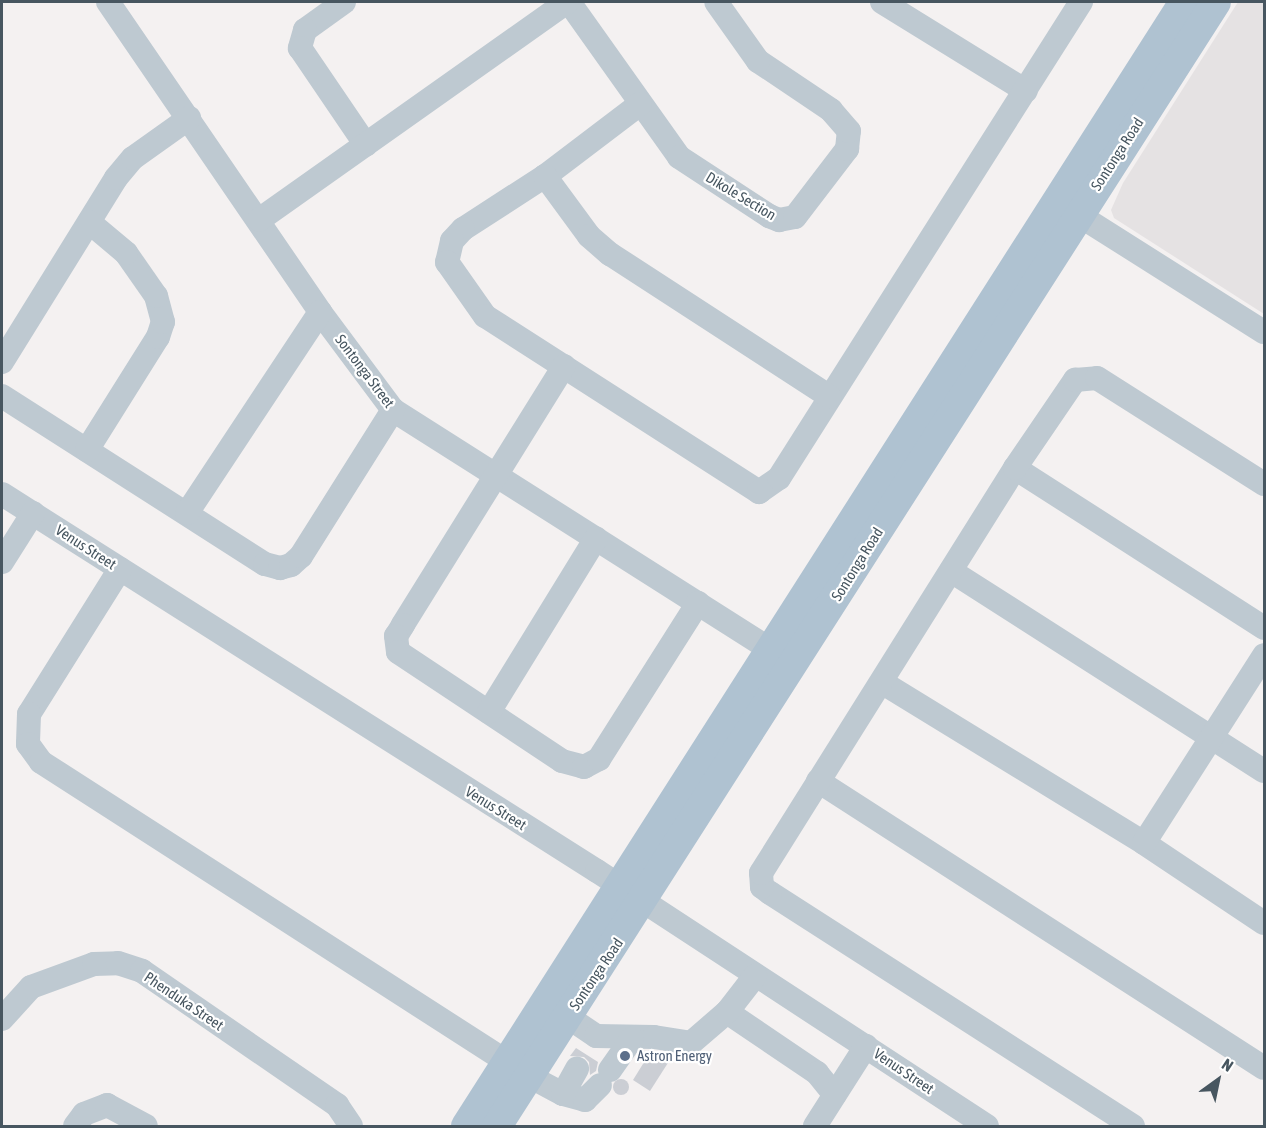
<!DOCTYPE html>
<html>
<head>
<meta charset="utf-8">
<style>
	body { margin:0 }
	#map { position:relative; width:1266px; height:1128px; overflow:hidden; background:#f4f1f1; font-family:"Asap Condensed",sans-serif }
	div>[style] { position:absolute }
	.education>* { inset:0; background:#e5e2e3 }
	.building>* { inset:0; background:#cbced4 }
	.round { border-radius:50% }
	.minor>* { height:24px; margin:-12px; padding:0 12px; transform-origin:12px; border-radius:12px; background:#bec9d1 }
	.major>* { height:30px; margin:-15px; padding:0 15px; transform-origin:15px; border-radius:15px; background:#afc2d1 }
	.dots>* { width:16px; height:16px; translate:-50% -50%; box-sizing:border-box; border:3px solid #fff; border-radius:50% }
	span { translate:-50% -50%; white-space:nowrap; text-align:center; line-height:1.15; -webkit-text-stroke:4.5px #fff; paint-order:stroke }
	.street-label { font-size:15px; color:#475660 }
	.service-label { font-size:15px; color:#4e5e75 }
	.left { translate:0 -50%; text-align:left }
	.frame { position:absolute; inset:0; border:3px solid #475660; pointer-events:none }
	.north { position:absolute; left:1188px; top:1050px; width:60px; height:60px; -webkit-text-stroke:4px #fff; paint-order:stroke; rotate:33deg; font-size:16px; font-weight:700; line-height:24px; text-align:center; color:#475660 }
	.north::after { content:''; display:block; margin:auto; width:21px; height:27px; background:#475660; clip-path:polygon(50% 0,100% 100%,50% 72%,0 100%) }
</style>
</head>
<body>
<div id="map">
	<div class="education">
		<div style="clip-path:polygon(1238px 2px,1264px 2px,1264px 314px,1114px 218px,1111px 210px,1123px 183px)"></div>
	</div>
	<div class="building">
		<div style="clip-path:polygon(576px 1048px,598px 1062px,596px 1071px,590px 1075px,589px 1062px,584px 1057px,570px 1056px)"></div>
		<div style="clip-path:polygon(651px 1051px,673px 1055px,650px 1091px,633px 1080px)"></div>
		<div class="round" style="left:613px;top:1079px;width:16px;height:16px"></div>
	</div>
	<div class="minor">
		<div style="left:108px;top:2px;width:376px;rotate:55.6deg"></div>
		<div style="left:320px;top:312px;width:122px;rotate:53.3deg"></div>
		<div style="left:393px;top:410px;width:465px;rotate:32.4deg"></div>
		<div style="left:344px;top:2px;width:48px;rotate:144.3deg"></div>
		<div style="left:305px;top:30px;width:19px;rotate:106deg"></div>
		<div style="left:300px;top:48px;width:117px;rotate:55.8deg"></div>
		<div style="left:569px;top:2px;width:190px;rotate:54.6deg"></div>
		<div style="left:679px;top:157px;width:108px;rotate:33.2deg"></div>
		<div style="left:769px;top:216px;width:11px;rotate:22deg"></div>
		<div style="left:779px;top:220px;width:16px;rotate:-11deg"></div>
		<div style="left:795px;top:217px;width:86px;rotate:-52.6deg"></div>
		<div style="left:847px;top:149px;width:18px;rotate:-84deg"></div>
		<div style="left:849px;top:131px;width:28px;rotate:-131deg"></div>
		<div style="left:831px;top:110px;width:88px;rotate:-146.1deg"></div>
		<div style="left:758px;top:61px;width:72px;rotate:-125.4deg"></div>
		<div style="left:882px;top:2px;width:169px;rotate:31.7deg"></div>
		<div style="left:640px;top:104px;width:119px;rotate:142.8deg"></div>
		<div style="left:545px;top:176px;width:98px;rotate:147.1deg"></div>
		<div style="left:463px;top:229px;width:16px;rotate:133deg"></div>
		<div style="left:452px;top:241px;width:22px;rotate:103deg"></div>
		<div style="left:447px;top:262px;width:66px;rotate:54.9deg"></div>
		<div style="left:485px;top:316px;width:326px;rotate:32.7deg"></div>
		<div style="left:759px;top:492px;width:24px;rotate:-35deg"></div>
		<div style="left:779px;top:478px;width:564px;rotate:-57.61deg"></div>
		<div style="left:545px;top:176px;width:74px;rotate:53.7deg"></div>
		<div style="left:589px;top:236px;width:28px;rotate:41deg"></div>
		<div style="left:610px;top:254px;width:262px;rotate:33deg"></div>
		<div style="left:1066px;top:207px;width:234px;rotate:32.3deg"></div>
		<div style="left:259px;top:220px;width:377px;rotate:-35.3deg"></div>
		<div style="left:2px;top:362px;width:216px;rotate:-58.2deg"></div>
		<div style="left:116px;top:178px;width:26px;rotate:-50deg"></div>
		<div style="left:133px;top:158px;width:69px;rotate:-35.5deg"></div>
		<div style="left:564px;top:366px;width:305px;rotate:121.9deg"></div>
		<div style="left:403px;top:625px;width:13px;rotate:122deg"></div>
		<div style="left:396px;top:636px;width:16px;rotate:83deg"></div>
		<div style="left:398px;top:652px;width:197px;rotate:33.6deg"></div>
		<div style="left:562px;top:761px;width:23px;rotate:15deg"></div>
		<div style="left:584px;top:767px;width:17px;rotate:-28deg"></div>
		<div style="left:599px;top:759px;width:185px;rotate:-57.6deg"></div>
		<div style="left:2px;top:396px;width:312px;rotate:32.6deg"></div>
		<div style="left:265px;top:564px;width:16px;rotate:15deg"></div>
		<div style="left:280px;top:568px;width:11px;rotate:-15deg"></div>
		<div style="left:291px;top:565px;width:13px;rotate:-42deg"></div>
		<div style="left:301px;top:556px;width:173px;rotate:-57.8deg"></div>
		<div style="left:87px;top:450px;width:133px;rotate:-57.9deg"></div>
		<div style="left:158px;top:337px;width:16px;rotate:-72deg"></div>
		<div style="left:163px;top:322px;width:27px;rotate:-105deg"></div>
		<div style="left:156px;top:296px;width:52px;rotate:-124.9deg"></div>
		<div style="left:126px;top:253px;width:48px;rotate:-140deg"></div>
		<div style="left:1015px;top:468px;width:296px;rotate:32.7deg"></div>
		<div style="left:2px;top:494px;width:704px;rotate:32.36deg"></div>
		<div style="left:597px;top:871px;width:466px;rotate:33.2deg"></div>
		<div style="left:187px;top:513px;width:241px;rotate:-56.5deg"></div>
		<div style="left:2px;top:562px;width:58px;rotate:-57.7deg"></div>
		<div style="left:120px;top:569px;width:171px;rotate:122.1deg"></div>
		<div style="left:29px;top:714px;width:30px;rotate:92deg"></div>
		<div style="left:28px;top:744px;width:22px;rotate:54deg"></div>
		<div style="left:41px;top:762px;width:580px;rotate:32.76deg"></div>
		<div style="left:529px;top:1076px;width:38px;rotate:28deg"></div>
		<div style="left:563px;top:1094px;width:23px;rotate:15deg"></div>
		<div style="left:585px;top:1100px;width:21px;rotate:-45deg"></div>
		<div style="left:951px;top:571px;width:371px;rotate:32.6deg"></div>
		<div style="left:883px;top:683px;width:306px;rotate:31.5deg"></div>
		<div style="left:1144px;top:843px;width:144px;rotate:33.7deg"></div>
		<div style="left:489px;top:712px;width:204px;rotate:-58.4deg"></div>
		<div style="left:818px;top:781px;width:530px;rotate:32.76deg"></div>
		<div style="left:1144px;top:843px;width:223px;rotate:-57.4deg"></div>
		<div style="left:727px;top:1012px;width:109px;rotate:34.1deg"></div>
		<div style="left:817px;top:1073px;width:28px;rotate:51deg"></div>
		<div style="left:568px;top:1017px;width:34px;rotate:34deg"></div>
		<div style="left:596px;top:1036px;width:58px;rotate:1deg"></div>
		<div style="left:654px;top:1037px;width:37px;rotate:9deg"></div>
		<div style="left:691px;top:1043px;width:48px;rotate:-40.7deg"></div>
		<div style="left:727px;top:1012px;width:46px;rotate:-52.1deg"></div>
		<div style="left:2px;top:1019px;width:43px;rotate:-47.8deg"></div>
		<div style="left:31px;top:987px;width:67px;rotate:-20.1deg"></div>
		<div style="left:94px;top:964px;width:24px;rotate:-2deg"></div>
		<div style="left:118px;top:963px;width:25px;rotate:18deg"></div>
		<div style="left:142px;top:971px;width:237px;rotate:34.5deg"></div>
		<div style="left:337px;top:1105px;width:25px;rotate:56deg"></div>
		<div style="left:610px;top:1070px;width:38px;rotate:-55deg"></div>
		<div style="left:563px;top:1094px;width:29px;rotate:-61deg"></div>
		<div style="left:75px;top:1126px;width:15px;rotate:-53deg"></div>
		<div style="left:84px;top:1114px;width:25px;rotate:-21deg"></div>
		<div style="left:107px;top:1105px;width:44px;rotate:28.3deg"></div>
		<div style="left:815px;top:1126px;width:95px;rotate:-57.5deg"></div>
		<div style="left:1133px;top:1126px;width:431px;rotate:-147.3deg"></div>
		<div style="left:770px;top:893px;width:10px;rotate:-143deg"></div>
		<div style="left:762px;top:887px;width:14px;rotate:-94deg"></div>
		<div style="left:761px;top:873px;width:478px;rotate:-57.9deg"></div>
		<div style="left:1015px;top:468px;width:107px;rotate:-55.7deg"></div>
		<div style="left:1075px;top:380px;width:22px;rotate:-5deg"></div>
		<div style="left:1097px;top:378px;width:198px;rotate:32.4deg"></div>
	</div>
	<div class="major">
		<div style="left:466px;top:1126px;width:1334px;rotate:-57.43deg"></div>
		<div style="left:497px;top:1126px;width:1334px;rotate:-57.39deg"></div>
	</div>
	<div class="dots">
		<div style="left:625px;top:1056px;background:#5c6f8a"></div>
	</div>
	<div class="street-label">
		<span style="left:1117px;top:154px;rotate:-57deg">Sontonga Road</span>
		<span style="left:741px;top:196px;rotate:31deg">Dikole Section</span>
		<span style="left:365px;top:371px;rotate:53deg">Sontonga Street</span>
		<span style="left:86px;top:547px;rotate:33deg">Venus Street</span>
		<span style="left:857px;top:564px;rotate:-58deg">Sontonga Road</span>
		<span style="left:496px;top:808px;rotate:32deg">Venus Street</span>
		<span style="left:596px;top:974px;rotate:-56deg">Sontonga Road</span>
		<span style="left:184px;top:1001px;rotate:34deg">Phenduka Street</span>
		<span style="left:904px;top:1071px;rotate:34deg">Venus Street</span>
	</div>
	<div class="service-label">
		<span class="left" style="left:637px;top:1056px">Astron Energy</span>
	</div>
	<div class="frame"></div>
	<div class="north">N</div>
</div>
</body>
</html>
